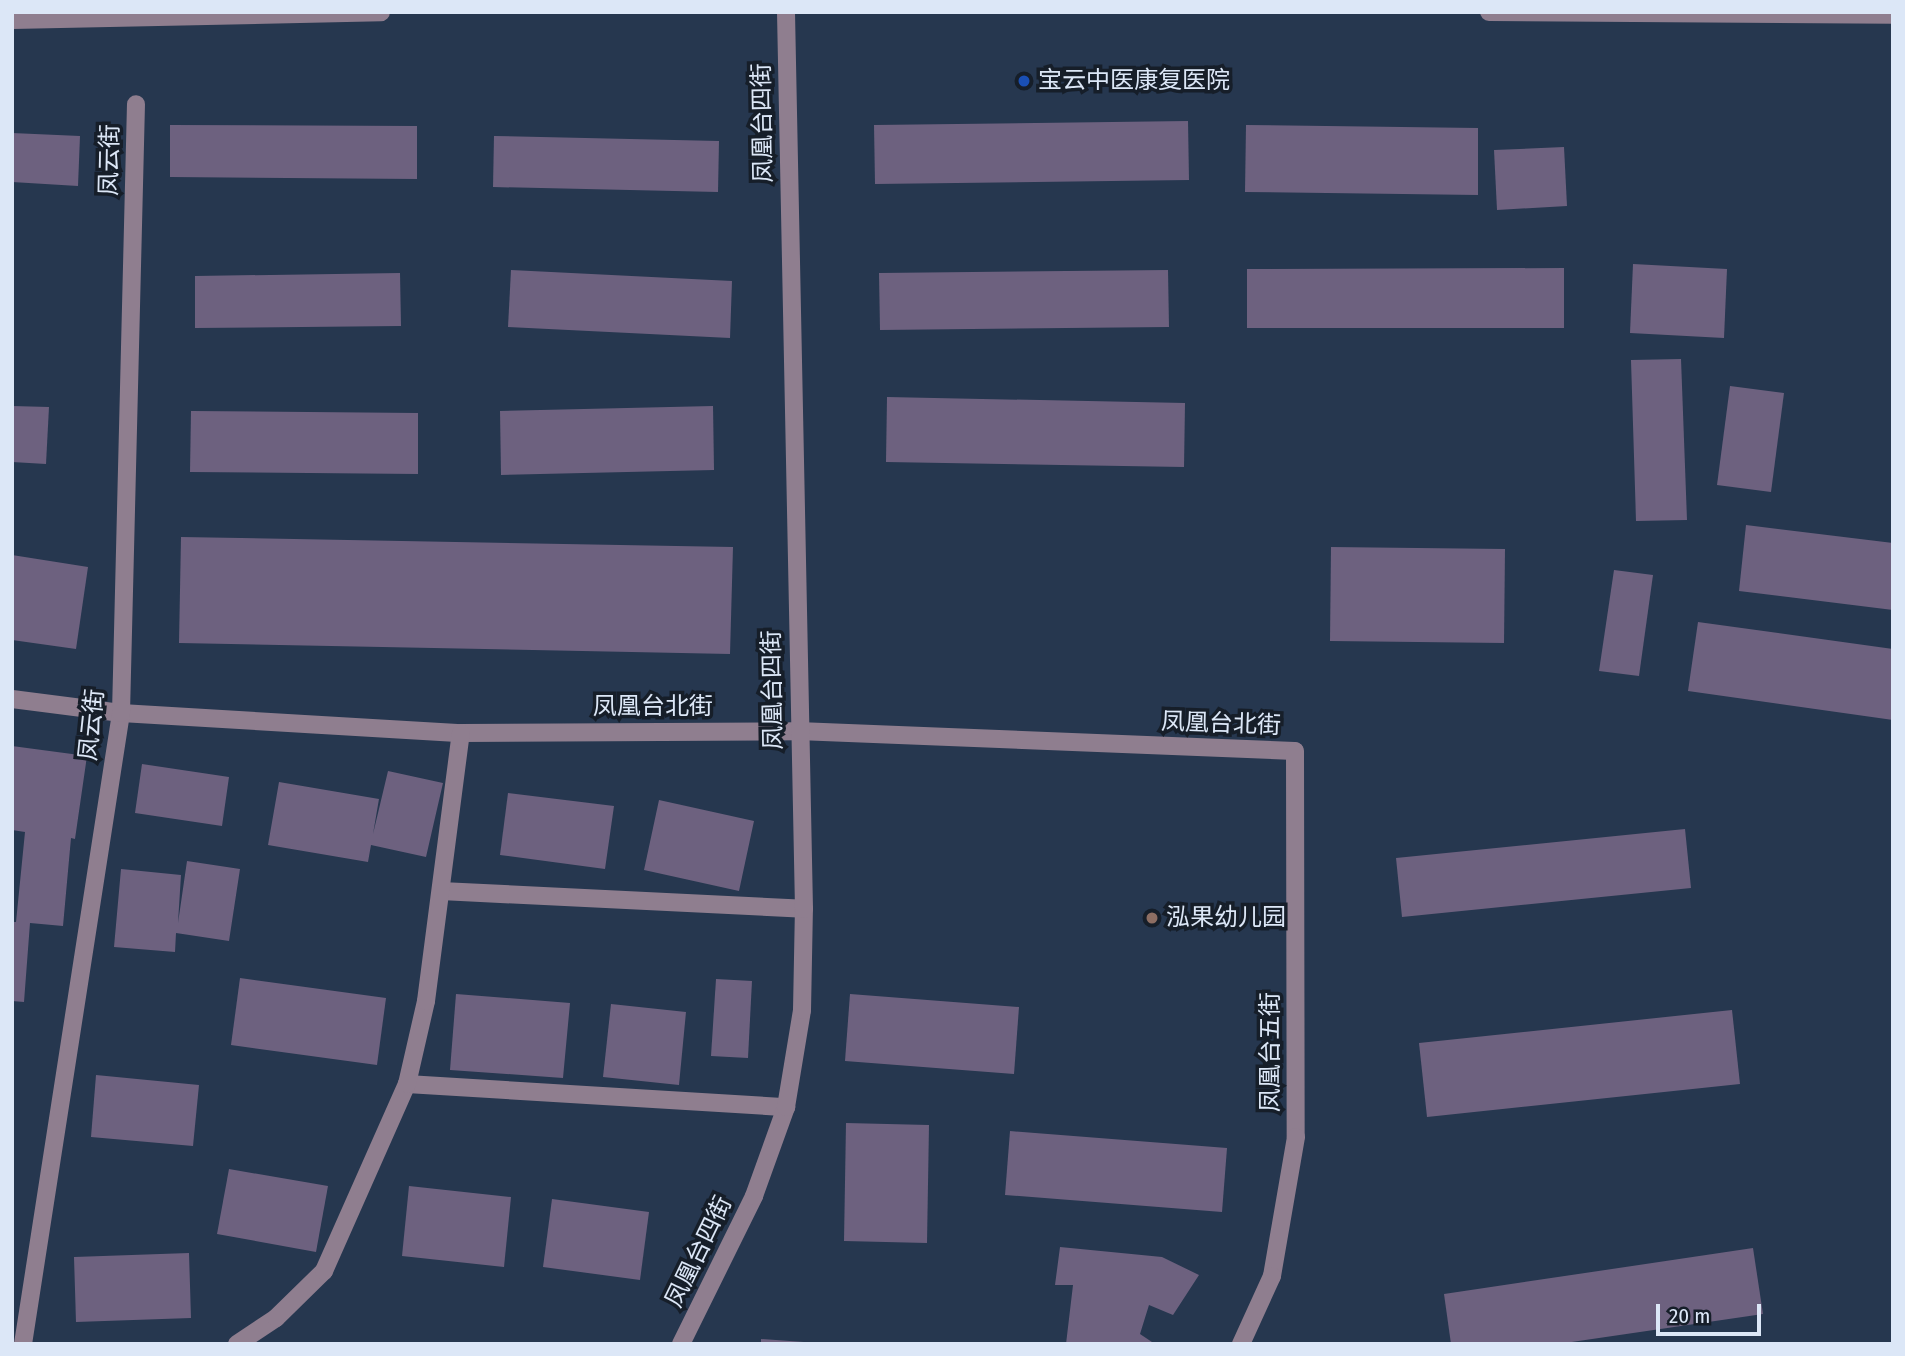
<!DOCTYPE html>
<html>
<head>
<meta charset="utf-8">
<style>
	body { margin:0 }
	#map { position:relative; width:1905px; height:1356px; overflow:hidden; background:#26374f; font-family:"Fira Sans Condensed","Noto Sans SC",sans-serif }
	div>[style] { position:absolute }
	.building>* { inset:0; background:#6d617f }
	.minor>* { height:18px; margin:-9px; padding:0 9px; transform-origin:9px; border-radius:9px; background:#8f7e8f }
	.dots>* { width:19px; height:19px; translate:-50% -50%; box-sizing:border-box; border:4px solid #161e29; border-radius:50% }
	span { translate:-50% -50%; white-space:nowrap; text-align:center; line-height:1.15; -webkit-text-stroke:7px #161e29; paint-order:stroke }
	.poi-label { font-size:24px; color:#dce7f7 }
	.left { translate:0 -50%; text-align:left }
	.street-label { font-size:24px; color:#dce7f7 }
	.frame { position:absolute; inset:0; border:14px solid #dce7f7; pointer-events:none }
	.scale { position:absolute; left:1656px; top:1304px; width:105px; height:32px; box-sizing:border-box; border:4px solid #dce7f7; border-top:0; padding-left:9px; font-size:21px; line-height:24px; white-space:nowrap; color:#dce7f7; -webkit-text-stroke:5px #161e29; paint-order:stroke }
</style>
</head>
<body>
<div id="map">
	<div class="building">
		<div style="clip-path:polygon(1188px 121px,1189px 180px,875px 184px,874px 125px)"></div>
		<div style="clip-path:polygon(170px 125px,417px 126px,417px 179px,170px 177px)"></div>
		<div style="clip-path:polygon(1246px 125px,1478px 128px,1478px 195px,1245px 192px)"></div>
		<div style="clip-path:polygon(12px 133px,80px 136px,78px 186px,12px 182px)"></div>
		<div style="clip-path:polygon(494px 136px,719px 141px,718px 192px,493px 187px)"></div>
		<div style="clip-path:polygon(1564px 147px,1567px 206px,1497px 210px,1494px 150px)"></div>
		<div style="clip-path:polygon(1633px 264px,1727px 269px,1724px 338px,1630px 333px)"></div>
		<div style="clip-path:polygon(1564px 268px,1564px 328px,1247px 328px,1247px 269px)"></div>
		<div style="clip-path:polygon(511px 270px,732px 281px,730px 338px,508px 327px)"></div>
		<div style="clip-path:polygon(1168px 270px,1169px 327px,880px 330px,879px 273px)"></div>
		<div style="clip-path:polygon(400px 273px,401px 326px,195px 328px,195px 276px)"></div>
		<div style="clip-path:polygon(1681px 359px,1687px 520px,1636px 521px,1631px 360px)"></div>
		<div style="clip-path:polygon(1730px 386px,1784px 393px,1771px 492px,1717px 485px)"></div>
		<div style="clip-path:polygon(887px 397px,1185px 403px,1184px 467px,886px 462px)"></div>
		<div style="clip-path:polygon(12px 406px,49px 407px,46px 464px,12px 462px)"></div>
		<div style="clip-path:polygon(713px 406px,714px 470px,501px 475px,500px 411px)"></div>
		<div style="clip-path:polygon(191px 411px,418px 413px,418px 474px,190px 472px)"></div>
		<div style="clip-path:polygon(1746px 525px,1893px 543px,1893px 610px,1739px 591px)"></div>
		<div style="clip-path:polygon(181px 537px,733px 547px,730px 654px,179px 643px)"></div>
		<div style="clip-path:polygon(1331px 547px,1505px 549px,1504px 643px,1330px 641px)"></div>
		<div style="clip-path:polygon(12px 555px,88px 567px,76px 649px,12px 640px)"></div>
		<div style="clip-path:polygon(1614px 570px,1653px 575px,1639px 676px,1599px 671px)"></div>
		<div style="clip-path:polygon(1698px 622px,1893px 649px,1893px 720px,1688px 691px)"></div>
		<div style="clip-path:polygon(12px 746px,87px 756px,75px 839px,71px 838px,63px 926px,30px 923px,24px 1002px,12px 1001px,12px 922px,16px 922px,25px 832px,12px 830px)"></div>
		<div style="clip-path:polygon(142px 764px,229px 777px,222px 826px,135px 813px)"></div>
		<div style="clip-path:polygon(388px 771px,443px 783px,426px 857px,371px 845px,368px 862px,268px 845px,279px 782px,379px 799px,373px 834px)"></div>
		<div style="clip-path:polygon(508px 793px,614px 806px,605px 869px,500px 855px)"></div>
		<div style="clip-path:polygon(659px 800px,754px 821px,739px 891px,644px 870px)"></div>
		<div style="clip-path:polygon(1685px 829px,1691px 888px,1402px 917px,1396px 858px)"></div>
		<div style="clip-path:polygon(187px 861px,240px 869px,229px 941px,176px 933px,175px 952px,114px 947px,121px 869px,181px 875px,178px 923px)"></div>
		<div style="clip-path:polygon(240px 978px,386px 998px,377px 1065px,231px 1045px)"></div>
		<div style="clip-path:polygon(716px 979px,752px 981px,748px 1058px,711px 1056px)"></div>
		<div style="clip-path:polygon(456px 994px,570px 1003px,563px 1078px,450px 1070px)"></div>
		<div style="clip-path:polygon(850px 994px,1019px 1007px,1014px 1074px,845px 1061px)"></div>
		<div style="clip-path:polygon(611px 1004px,686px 1012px,679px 1085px,603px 1077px)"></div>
		<div style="clip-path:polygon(1732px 1010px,1740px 1084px,1427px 1117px,1419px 1043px)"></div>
		<div style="clip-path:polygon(96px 1075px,199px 1085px,193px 1146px,91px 1137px)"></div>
		<div style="clip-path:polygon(846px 1123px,929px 1125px,927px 1243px,844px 1241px)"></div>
		<div style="clip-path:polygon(1010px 1131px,1227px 1148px,1222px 1212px,1005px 1195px)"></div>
		<div style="clip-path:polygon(229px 1169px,328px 1186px,316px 1252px,217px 1234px)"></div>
		<div style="clip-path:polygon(409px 1186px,511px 1197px,504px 1267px,402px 1256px)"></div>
		<div style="clip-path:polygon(552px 1199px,649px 1212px,640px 1280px,543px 1267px)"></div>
		<div style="clip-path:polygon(1060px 1247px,1162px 1257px,1199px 1275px,1173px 1315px,1149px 1305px,1140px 1334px,1155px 1344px,1066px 1344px,1073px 1285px,1055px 1285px)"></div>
		<div style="clip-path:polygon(1753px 1248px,1763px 1314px,1558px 1344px,1451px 1344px,1444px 1294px)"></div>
		<div style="clip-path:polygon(189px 1253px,191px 1318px,76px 1322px,74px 1257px)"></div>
		<div style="clip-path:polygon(761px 1339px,804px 1342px,804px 1344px,761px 1344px)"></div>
	</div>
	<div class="minor">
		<div style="left:1489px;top:12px;width:404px;rotate:0.4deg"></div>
		<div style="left:12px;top:20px;width:369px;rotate:-1.2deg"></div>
		<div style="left:12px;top:699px;width:110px;rotate:7.3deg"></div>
		<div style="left:121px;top:713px;width:341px;rotate:3.4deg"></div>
		<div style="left:461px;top:733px;width:337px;rotate:-0.3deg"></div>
		<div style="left:798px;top:731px;width:497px;rotate:2.3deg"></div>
		<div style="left:1295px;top:751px;width:386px;rotate:89.9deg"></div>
		<div style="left:1296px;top:1137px;width:141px;rotate:99.8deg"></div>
		<div style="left:1272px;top:1276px;width:75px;rotate:114.5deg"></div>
		<div style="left:441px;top:891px;width:363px;rotate:2.8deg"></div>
		<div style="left:407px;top:1084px;width:380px;rotate:3.5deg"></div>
		<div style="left:23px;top:1344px;width:639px;rotate:-81.17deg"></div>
		<div style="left:121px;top:713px;width:609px;rotate:-88.59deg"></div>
		<div style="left:237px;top:1344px;width:47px;rotate:-33.7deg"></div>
		<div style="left:276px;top:1318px;width:67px;rotate:-44.4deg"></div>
		<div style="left:324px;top:1271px;width:205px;rotate:-66.1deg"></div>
		<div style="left:407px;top:1084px;width:85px;rotate:-77.1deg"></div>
		<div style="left:426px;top:1001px;width:270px;rotate:-82.6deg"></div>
		<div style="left:681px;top:1344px;width:165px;rotate:-63.7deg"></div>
		<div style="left:754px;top:1196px;width:95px;rotate:-70.2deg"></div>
		<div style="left:786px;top:1107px;width:98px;rotate:-80.6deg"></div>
		<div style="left:802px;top:1010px;width:101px;rotate:-88.9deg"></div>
		<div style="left:804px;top:909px;width:897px;rotate:-91.15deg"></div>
	</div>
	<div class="dots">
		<div style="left:1024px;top:81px;background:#1a4fb4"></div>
		<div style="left:1152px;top:918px;background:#8d6e63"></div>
	</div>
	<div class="poi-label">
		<span class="left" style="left:1038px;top:81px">宝云中医康复医院</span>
		<span class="left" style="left:1166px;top:918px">泓果幼儿园</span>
	</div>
	<div class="street-label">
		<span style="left:763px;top:123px;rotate:-91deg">凤凰台四街</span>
		<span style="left:110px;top:160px;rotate:-89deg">凤云街</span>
		<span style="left:773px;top:690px;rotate:-91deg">凤凰台四街</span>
		<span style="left:653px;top:707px">凤凰台北街</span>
		<span style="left:1221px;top:724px;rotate:2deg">凤凰台北街</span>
		<span style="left:92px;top:725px;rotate:-84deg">凤云街</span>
		<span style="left:1271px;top:1052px;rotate:-90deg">凤凰台五街</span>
		<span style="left:699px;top:1252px;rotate:-64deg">凤凰台四街</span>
	</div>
	<div class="frame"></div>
	<div class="scale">20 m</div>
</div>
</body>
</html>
